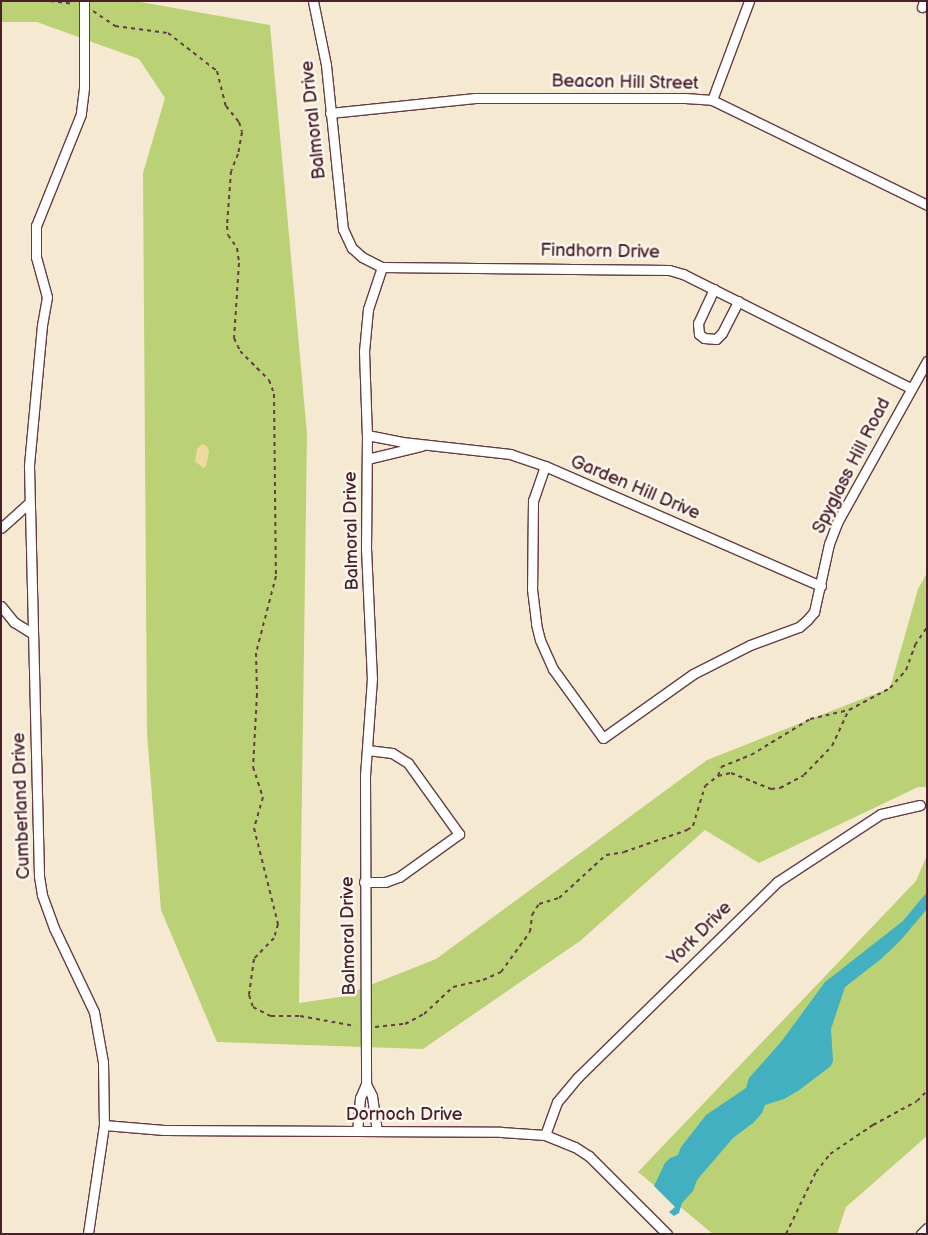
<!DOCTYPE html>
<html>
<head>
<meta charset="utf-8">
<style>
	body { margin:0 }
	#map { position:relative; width:928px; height:1235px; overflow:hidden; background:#f6e9d2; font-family:"Balsamiq Sans",sans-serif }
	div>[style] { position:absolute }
	.green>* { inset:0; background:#bbd175 }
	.sand>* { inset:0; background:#eeda9e }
	.water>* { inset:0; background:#42b0c0 }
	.path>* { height:2px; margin-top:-1px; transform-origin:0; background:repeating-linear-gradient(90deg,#643d44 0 4px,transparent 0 8px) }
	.roads { filter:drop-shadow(1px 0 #643d44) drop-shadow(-1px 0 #643d44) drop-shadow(0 1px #643d44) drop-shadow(0 -1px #643d44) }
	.street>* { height:9px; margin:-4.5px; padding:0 4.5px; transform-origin:4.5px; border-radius:4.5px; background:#fff }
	span { translate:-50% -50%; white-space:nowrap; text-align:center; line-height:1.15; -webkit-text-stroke:5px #fbf7ec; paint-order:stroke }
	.street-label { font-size:18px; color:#4a1f2b }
	.frame { position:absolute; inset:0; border:2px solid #4a1f2b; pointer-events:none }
</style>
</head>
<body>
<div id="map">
	<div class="green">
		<div style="clip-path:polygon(1px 1px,135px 1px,270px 25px,307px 434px,299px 1003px,340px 997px,436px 959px,707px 760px,890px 688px,918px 589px,927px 573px,927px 787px,918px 787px,759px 863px,705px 830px,580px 941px,423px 1049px,217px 1042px,161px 910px,147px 733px,143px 173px,165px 98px,139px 59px,37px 22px,1px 22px)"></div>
		<div style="clip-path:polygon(927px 855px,927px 1136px,846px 1207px,837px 1234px,713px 1234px,638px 1172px,916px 881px)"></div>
	</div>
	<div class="sand">
		<div style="clip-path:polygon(202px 444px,207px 446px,209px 452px,206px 466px,203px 468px,195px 461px,197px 449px)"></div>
	</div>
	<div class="water">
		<div style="clip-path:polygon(927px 892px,927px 909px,900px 941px,881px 959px,845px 987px,831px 1029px,833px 1061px,831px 1066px,798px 1091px,784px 1099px,765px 1105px,762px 1113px,753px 1123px,733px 1138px,697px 1180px,693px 1191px,682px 1203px,679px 1213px,674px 1216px,669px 1212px,675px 1207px,654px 1186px,665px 1163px,670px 1158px,678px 1155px,681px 1147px,706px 1115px,746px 1088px,749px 1078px,781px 1042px,825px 982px,903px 921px)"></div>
	</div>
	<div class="path">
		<div style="left:50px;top:1px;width:23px;rotate:7deg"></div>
		<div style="left:93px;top:11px;width:27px;rotate:34deg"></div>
		<div style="left:115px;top:26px;width:53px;rotate:7.5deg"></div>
		<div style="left:168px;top:33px;width:62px;rotate:37.8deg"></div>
		<div style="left:217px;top:71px;width:36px;rotate:76deg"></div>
		<div style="left:226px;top:106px;width:21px;rotate:51deg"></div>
		<div style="left:239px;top:122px;width:10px;rotate:73deg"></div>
		<div style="left:242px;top:132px;width:22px;rotate:100deg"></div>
		<div style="left:238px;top:154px;width:18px;rotate:112deg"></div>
		<div style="left:231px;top:171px;width:55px;rotate:94.2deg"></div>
		<div style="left:227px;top:226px;width:9px;rotate:84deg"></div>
		<div style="left:228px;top:235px;width:16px;rotate:55deg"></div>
		<div style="left:237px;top:248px;width:15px;rotate:82deg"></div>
		<div style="left:239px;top:263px;width:75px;rotate:93.8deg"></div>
		<div style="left:234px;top:338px;width:14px;rotate:65deg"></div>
		<div style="left:240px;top:351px;width:41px;rotate:45deg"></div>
		<div style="left:269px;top:380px;width:15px;rotate:70deg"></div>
		<div style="left:274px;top:394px;width:182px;rotate:89.4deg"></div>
		<div style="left:276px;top:576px;width:80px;rotate:104.6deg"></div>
		<div style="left:256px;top:653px;width:41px;rotate:88.6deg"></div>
		<div style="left:257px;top:694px;width:73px;rotate:93.1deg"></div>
		<div style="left:253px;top:767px;width:32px;rotate:72deg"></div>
		<div style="left:263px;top:797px;width:32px;rotate:106deg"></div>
		<div style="left:254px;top:828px;width:99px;rotate:76deg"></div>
		<div style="left:278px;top:924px;width:15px;rotate:106deg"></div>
		<div style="left:274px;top:938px;width:29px;rotate:134deg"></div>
		<div style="left:254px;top:959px;width:36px;rotate:98deg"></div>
		<div style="left:249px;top:995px;width:13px;rotate:72deg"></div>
		<div style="left:253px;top:1007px;width:20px;rotate:27deg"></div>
		<div style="left:271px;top:1016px;width:29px"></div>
		<div style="left:300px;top:1016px;width:56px;rotate:10.3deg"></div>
		<div style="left:718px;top:776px;width:9px;rotate:-72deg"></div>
		<div style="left:721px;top:767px;width:32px;rotate:-22deg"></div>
		<div style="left:751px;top:755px;width:69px;rotate:-31.4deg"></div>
		<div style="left:810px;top:719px;width:40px;rotate:-13deg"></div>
		<div style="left:375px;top:1027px;width:30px;rotate:-6deg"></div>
		<div style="left:405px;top:1024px;width:21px;rotate:-28deg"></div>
		<div style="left:424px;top:1014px;width:40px;rotate:-43deg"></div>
		<div style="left:453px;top:987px;width:31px;rotate:-13deg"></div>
		<div style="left:483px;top:980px;width:20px;rotate:-24deg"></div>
		<div style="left:501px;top:972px;width:49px;rotate:-54.1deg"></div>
		<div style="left:530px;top:932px;width:17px;rotate:-83deg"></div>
		<div style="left:532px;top:915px;width:13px;rotate:-58deg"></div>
		<div style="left:539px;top:904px;width:21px;rotate:-17deg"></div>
		<div style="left:559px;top:898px;width:64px;rotate:-42.5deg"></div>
		<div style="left:606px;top:855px;width:18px;rotate:-9deg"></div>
		<div style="left:624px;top:852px;width:67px;rotate:-19.2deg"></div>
		<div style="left:687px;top:830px;width:7px;rotate:-34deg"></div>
		<div style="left:693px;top:826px;width:42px;rotate:-73.3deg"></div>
		<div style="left:705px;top:786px;width:16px;rotate:-38deg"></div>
		<div style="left:718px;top:776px;width:13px;rotate:-13deg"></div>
		<div style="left:731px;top:773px;width:43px;rotate:21.8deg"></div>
		<div style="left:771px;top:789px;width:9px;rotate:-6deg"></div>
		<div style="left:780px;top:788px;width:27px;rotate:-28deg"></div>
		<div style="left:804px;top:775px;width:40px;rotate:-46deg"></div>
		<div style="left:832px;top:746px;width:40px;rotate:-65deg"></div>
		<div style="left:849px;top:710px;width:47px;rotate:-28.2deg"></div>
		<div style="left:890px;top:688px;width:24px;rotate:-48deg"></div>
		<div style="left:906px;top:670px;width:27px;rotate:-70deg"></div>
		<div style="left:915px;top:645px;width:22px;rotate:-56deg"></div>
		<div style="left:786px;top:1234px;width:69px;rotate:-64.2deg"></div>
		<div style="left:816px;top:1172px;width:23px;rotate:-52deg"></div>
		<div style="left:830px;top:1154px;width:52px;rotate:-34deg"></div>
		<div style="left:873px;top:1125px;width:50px;rotate:-28.6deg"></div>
		<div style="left:917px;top:1101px;width:14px;rotate:-45deg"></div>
	</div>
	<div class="roads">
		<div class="street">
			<div style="left:84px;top:1px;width:87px;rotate:90deg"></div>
			<div style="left:84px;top:88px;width:26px;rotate:97deg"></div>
			<div style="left:81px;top:114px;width:121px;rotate:111.9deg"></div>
			<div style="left:36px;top:226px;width:31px;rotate:90deg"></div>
			<div style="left:36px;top:257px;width:41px;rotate:74.6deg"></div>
			<div style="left:47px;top:297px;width:28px;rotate:100deg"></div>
			<div style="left:42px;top:325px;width:142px;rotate:95.3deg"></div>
			<div style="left:29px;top:466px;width:410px;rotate:88.6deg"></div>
			<div style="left:39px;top:876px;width:19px;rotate:81deg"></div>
			<div style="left:42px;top:895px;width:35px;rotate:70deg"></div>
			<div style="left:54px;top:928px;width:93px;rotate:64.5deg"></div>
			<div style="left:94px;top:1012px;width:51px;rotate:79.8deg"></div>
			<div style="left:103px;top:1062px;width:63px;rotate:89.1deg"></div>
			<div style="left:104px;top:1125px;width:110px;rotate:98.4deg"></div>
			<div style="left:313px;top:1px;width:65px;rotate:78.5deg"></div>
			<div style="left:326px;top:65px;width:165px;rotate:84.1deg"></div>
			<div style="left:343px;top:229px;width:21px;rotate:65deg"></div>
			<div style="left:352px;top:248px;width:13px;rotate:42deg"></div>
			<div style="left:362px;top:257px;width:22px;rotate:27deg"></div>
			<div style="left:382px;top:267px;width:44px;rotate:108.4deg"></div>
			<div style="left:368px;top:309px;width:42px;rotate:95.4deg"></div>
			<div style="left:364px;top:351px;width:84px;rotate:88deg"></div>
			<div style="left:367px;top:435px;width:113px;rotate:90.5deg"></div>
			<div style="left:366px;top:548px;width:130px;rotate:87.4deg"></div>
			<div style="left:372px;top:678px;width:97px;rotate:94.1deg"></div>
			<div style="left:365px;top:775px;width:309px;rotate:89.8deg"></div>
			<div style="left:366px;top:1084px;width:15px;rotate:113deg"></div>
			<div style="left:360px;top:1098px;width:33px;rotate:95deg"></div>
			<div style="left:922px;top:7px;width:6px;rotate:-72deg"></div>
			<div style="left:712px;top:100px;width:106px;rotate:-69.5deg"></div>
			<div style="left:330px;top:113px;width:146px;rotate:-5.9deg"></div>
			<div style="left:475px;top:98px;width:210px"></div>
			<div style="left:685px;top:98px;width:27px;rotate:4deg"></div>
			<div style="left:712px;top:100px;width:239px;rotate:26deg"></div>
			<div style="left:382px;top:267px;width:287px;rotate:0.6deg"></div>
			<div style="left:669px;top:270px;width:15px;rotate:16deg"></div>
			<div style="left:683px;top:274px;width:255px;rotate:26.6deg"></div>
			<div style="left:714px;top:289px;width:38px;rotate:115deg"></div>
			<div style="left:698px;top:323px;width:11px;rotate:85deg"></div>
			<div style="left:699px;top:334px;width:6px;rotate:39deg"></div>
			<div style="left:704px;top:338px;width:12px;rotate:5deg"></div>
			<div style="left:716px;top:339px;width:8px;rotate:-45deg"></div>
			<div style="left:722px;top:333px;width:36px;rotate:-63deg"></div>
			<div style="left:367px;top:435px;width:36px;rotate:11deg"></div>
			<div style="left:402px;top:442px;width:109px;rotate:6.3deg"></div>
			<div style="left:510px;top:454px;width:37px;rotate:19deg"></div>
			<div style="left:545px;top:466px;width:301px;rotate:23.5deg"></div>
			<div style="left:367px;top:459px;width:56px;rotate:-13.5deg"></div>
			<div style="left:545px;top:466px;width:36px;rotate:109deg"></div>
			<div style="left:533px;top:500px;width:89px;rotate:90.6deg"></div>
			<div style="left:532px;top:589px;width:35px;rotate:83deg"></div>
			<div style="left:536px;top:624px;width:16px;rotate:76deg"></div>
			<div style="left:540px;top:640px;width:32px;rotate:66deg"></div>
			<div style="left:553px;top:669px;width:85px;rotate:54.1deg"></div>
			<div style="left:603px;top:738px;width:110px;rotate:-35.4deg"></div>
			<div style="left:693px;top:674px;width:64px;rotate:-27deg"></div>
			<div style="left:750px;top:645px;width:52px;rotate:-20.2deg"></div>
			<div style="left:799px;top:627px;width:11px;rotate:-41deg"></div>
			<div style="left:807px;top:620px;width:11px;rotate:-49deg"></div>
			<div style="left:814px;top:612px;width:70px;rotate:-77.6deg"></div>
			<div style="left:829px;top:544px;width:25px;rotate:-69deg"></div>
			<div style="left:838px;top:521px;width:183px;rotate:-60.9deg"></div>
			<div style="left:1px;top:528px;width:38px;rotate:-42deg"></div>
			<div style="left:1px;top:606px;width:21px;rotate:51deg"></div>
			<div style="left:14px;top:622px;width:22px;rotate:32deg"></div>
			<div style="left:364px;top:882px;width:21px"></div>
			<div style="left:385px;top:882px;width:15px;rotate:-20deg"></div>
			<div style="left:399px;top:877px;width:74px;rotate:-35.6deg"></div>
			<div style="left:459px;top:834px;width:87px;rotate:-125.7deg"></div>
			<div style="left:408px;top:763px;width:19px;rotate:-148deg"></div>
			<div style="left:392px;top:753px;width:25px;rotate:-173deg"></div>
			<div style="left:366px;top:1084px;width:13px;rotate:63deg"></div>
			<div style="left:372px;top:1096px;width:35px;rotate:82deg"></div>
			<div style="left:104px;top:1125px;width:60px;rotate:4.8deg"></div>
			<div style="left:164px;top:1130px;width:337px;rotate:0.3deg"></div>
			<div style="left:501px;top:1132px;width:44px;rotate:3.9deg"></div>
			<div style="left:545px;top:1135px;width:32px;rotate:22deg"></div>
			<div style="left:575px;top:1147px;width:17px;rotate:33deg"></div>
			<div style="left:589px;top:1156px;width:110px;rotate:45deg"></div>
			<div style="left:545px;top:1135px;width:35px;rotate:-70deg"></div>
			<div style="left:557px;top:1102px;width:33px;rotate:-50deg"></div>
			<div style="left:578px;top:1077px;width:279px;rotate:-44.4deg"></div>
			<div style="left:777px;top:882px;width:124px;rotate:-33.2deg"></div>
			<div style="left:881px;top:814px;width:40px;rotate:-13deg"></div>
			<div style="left:921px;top:1234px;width:8px;rotate:-45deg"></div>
		</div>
	</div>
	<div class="street-label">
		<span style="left:625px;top:83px;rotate:1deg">Beacon Hill Street</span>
		<span style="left:314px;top:120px;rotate:-96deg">Balmoral Drive</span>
		<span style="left:600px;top:252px;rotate:1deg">Findhorn Drive</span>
		<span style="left:852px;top:466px;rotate:-63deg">Spyglass Hill Road</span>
		<span style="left:635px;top:488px;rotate:23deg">Garden Hill Drive</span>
		<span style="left:352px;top:531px;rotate:-91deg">Balmoral Drive</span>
		<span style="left:22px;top:806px;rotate:-92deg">Cumberland Drive</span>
		<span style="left:700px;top:934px;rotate:-45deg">York Drive</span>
		<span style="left:349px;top:936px;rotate:-91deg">Balmoral Drive</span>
		<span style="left:404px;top:1115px">Dornoch Drive</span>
	</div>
	<div class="frame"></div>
</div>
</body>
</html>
